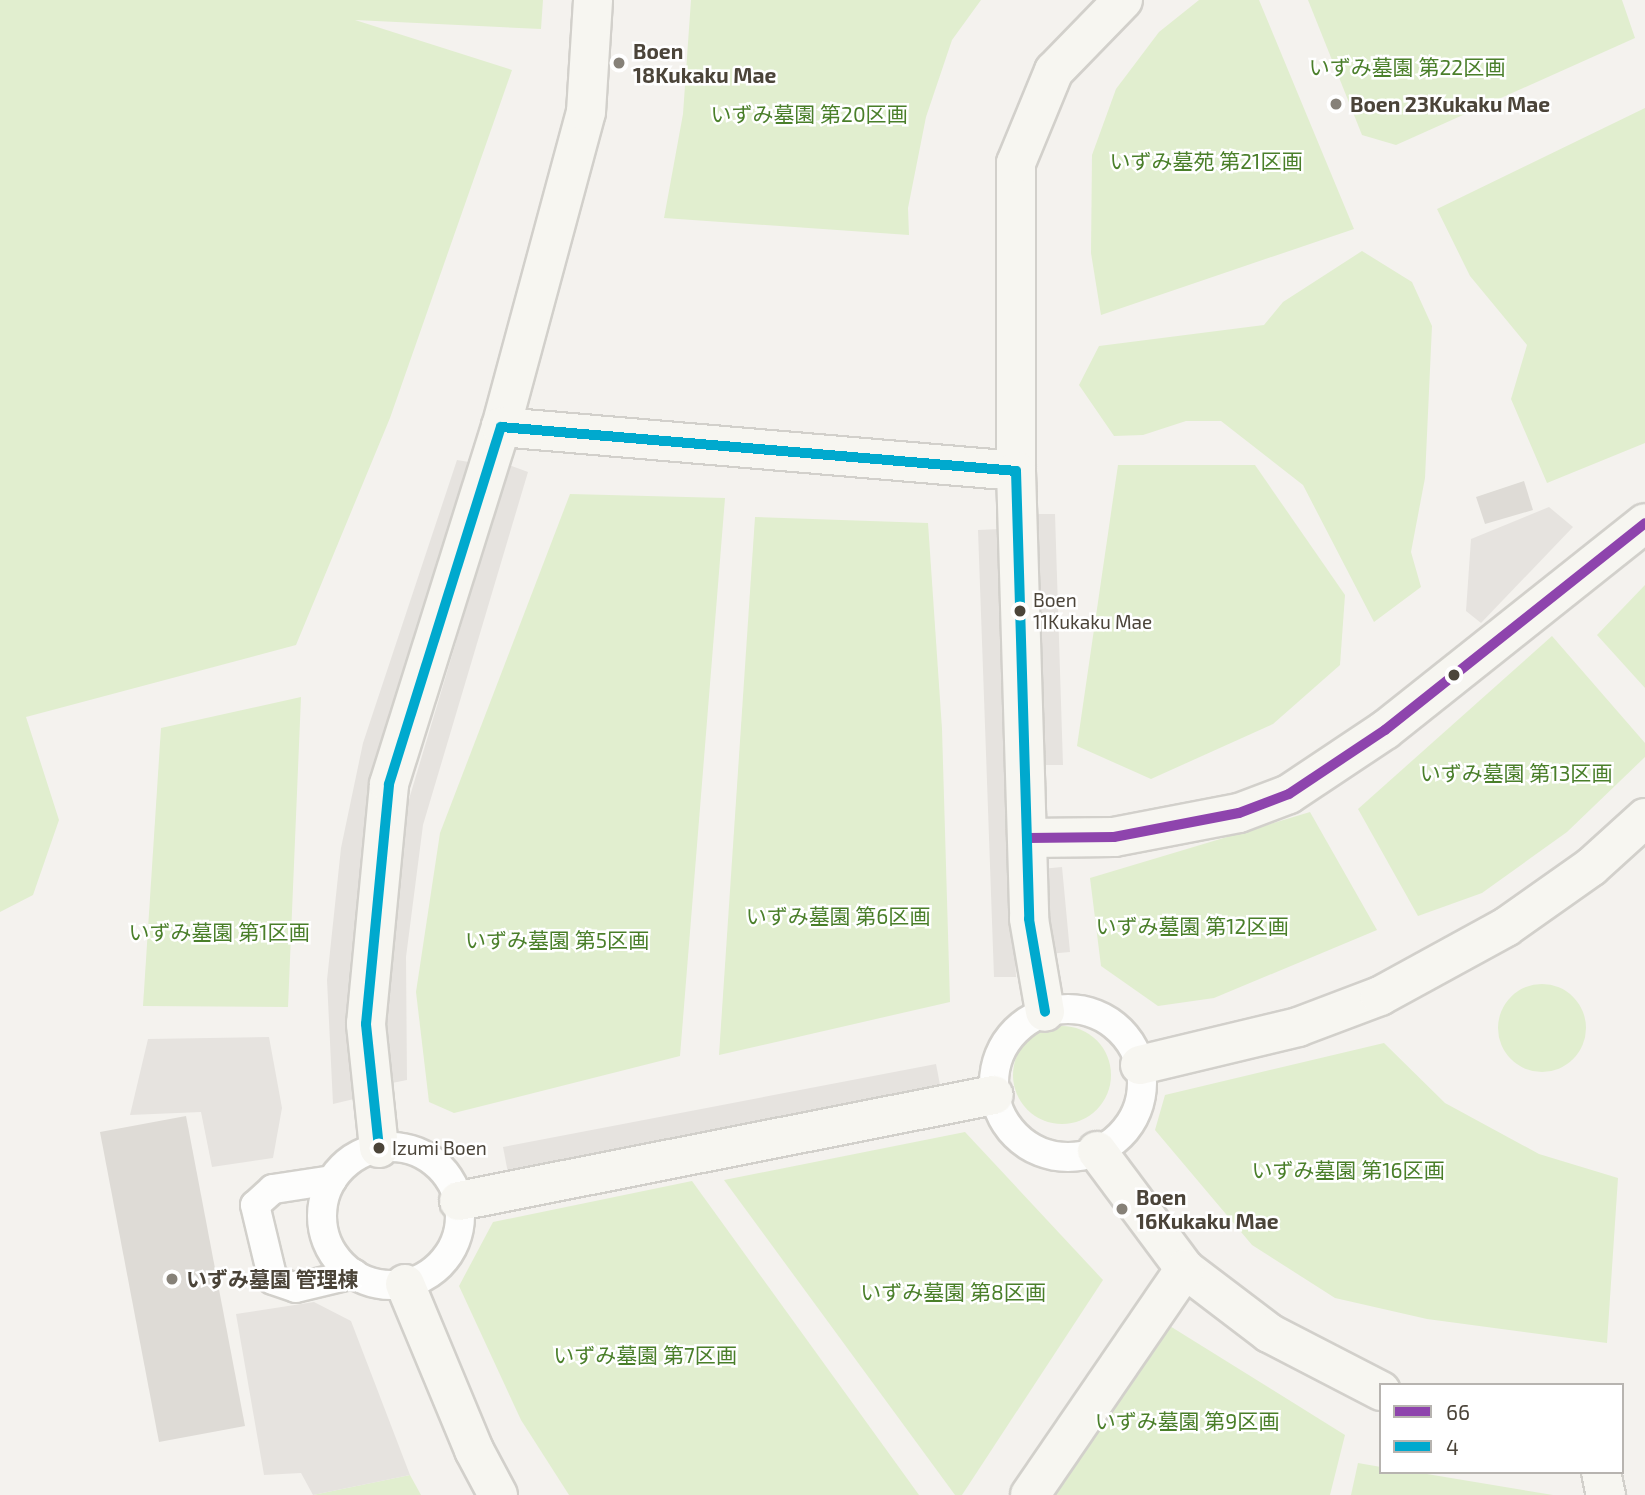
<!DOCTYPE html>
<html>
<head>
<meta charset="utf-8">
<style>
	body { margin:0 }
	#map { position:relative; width:1645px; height:1495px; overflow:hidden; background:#f4f2ee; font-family:"Exo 2","Noto Sans JP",sans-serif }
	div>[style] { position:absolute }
	.green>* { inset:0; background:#e1eecf }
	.round { border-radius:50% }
	.parking>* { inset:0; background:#e6e3df }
	.building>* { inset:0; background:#dedbd6 }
	.roads { filter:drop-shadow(2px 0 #d2d0cb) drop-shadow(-2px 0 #d2d0cb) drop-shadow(0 2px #d2d0cb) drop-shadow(0 -2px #d2d0cb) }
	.street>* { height:28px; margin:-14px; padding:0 14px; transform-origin:14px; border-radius:14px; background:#fdfdfc }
	.street>.ring { margin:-14px; padding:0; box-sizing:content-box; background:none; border:28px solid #fdfdfc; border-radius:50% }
	.secondary>* { height:38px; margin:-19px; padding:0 19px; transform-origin:19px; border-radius:19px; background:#f7f6f1 }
	.bus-1>* { height:10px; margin:-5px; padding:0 5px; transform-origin:5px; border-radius:5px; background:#8e44ad }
	.bus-2>* { height:10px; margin:-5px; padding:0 5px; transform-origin:5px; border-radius:5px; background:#00a9ce }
	.dots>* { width:19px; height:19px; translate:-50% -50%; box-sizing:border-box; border:4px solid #fff; border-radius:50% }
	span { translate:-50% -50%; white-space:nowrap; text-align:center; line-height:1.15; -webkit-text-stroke:5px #fff; paint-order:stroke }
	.bus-label { font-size:19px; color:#4b4439 }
	.left { translate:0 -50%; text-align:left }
	.poi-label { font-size:21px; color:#4b4439; font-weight:700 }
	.park-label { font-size:21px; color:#4a7f2a }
	.legend { position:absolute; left:1379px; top:1383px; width:245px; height:91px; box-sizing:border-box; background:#fff; border:2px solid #b7b4b0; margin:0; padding:9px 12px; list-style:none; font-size:21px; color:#4b4439 }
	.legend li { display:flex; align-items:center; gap:14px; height:35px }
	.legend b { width:35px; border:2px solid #b7b4b0 }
</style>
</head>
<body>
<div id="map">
	<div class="green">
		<div style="clip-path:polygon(0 0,543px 0,541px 29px,355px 20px,512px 70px,390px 418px,296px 645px,26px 717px,59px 820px,33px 895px,0 912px)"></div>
		<div style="clip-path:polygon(691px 0,981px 0,952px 40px,926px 117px,908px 208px,909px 235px,664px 218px,683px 114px)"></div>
		<div style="clip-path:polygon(1199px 0,1259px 0,1354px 229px,1101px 315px,1091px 253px,1092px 155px,1116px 89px,1159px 32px)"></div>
		<div style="clip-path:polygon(1308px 0,1622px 0,1635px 38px,1396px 145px,1362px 135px)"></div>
		<div style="clip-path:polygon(1645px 108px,1645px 443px,1547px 483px,1511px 399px,1527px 345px,1470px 276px,1437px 209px)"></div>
		<div style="clip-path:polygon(1362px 251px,1412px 282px,1432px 326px,1425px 478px,1411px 552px,1421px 587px,1374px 622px,1303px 485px,1221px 421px,1186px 421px,1143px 435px,1114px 436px,1079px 385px,1099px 346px,1264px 325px,1283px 302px)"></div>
		<div style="clip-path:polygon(1118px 465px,1255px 465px,1345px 595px,1340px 665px,1273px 724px,1151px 779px,1077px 746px)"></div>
		<div style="clip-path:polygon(570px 494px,725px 498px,680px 1056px,454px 1113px,429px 1102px,416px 992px,440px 833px)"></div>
		<div style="clip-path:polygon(755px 517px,928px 523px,942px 729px,950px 1002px,719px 1055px)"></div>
		<div style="clip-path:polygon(1645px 585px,1645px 688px,1597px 635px)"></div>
		<div style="clip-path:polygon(1552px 636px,1645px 743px,1645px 757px,1567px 832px,1482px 893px,1418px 916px,1358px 809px)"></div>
		<div style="clip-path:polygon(301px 697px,288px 1007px,143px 1006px,161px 728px)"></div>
		<div style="clip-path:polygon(1310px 812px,1377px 930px,1214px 998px,1158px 1006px,1101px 966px,1090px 878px)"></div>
		<div class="round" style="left:1498px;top:984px;width:88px;height:88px"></div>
		<div class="round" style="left:1013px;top:1026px;width:98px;height:98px"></div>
		<div style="clip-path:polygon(1384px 1043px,1445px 1103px,1539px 1154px,1618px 1178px,1607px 1343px,1427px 1319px,1335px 1298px,1252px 1245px,1155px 1130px,1165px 1095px)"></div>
		<div style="clip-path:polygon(965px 1132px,1103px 1280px,962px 1495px,955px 1495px,724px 1180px)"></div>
		<div style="clip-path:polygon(692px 1181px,919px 1495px,569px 1495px,521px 1420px,459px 1286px,493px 1222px)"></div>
		<div style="clip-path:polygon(1165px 1323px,1345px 1435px,1330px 1495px,1051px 1495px)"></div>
		<div style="clip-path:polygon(1358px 1463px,1381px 1467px,1381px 1472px,1415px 1472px,1553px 1495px,1351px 1495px)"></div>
		<div style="clip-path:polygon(410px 1475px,421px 1495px,313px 1495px)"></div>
	</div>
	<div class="parking">
		<div style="clip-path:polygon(457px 460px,475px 463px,366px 840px,349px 982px,354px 1099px,333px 1104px,327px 980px,341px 848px,363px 743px)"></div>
		<div style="clip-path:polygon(509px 465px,528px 472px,423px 825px,406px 957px,407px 1080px,387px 1084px,383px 1005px,404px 816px)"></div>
		<div style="clip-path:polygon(1549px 507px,1573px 527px,1481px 623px,1466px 611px,1471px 539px)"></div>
		<div style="clip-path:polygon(1033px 514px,1055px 514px,1063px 765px,1040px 765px)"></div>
		<div style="clip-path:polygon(1000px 529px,1016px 977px,994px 977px,978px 530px)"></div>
		<div style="clip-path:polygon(1062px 867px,1070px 952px,1048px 954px,1041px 869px)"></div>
		<div style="clip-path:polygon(269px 1037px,282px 1108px,273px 1158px,212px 1167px,201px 1112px,130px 1115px,148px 1039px)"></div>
		<div style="clip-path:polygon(936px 1064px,941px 1090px,508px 1173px,503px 1147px)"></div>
		<div style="clip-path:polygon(314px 1302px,351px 1321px,410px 1475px,313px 1495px,301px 1473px,264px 1475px,236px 1314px)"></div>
	</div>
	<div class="building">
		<div style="clip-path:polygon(1524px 481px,1533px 510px,1485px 524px,1476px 497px)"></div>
		<div style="clip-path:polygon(186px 1116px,245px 1426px,159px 1442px,100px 1132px)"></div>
	</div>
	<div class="roads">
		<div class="street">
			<div class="ring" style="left:994px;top:1009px;width:120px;height:120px"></div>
			<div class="ring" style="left:322px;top:1147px;width:110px;height:110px"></div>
			<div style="left:332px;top:1180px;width:60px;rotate:171.3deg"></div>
			<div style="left:273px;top:1189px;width:24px;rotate:138deg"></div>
			<div style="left:255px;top:1205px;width:77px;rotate:76.5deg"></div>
			<div style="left:273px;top:1280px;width:24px;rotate:19deg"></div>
			<div style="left:296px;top:1288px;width:60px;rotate:-13.6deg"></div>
		</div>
		<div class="secondary">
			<div style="left:501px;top:427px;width:326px;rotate:-74.9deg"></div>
			<div style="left:586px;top:112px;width:112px;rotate:-86.4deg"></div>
			<div style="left:1016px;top:471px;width:308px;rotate:-90deg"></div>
			<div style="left:1016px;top:163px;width:100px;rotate:-67.6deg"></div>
			<div style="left:1054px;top:71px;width:99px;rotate:-45.8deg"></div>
			<div style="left:1028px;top:838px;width:86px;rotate:-0.7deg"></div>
			<div style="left:1114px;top:837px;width:127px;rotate:-10.9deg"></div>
			<div style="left:1239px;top:813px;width:53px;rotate:-20.8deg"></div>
			<div style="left:1289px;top:794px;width:115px;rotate:-33.7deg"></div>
			<div style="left:1385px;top:730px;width:332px;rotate:-38.5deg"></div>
			<div style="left:1140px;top:1065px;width:163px;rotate:-13.5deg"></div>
			<div style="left:1298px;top:1027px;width:88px;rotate:-20.7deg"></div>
			<div style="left:1380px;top:996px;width:144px;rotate:-28.7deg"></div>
			<div style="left:1506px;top:927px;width:104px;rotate:-35.2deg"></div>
			<div style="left:1591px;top:867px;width:73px;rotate:-42.2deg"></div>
			<div style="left:379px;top:1148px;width:125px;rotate:-96deg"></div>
			<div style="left:366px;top:1024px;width:241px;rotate:-84.5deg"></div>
			<div style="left:389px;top:784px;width:374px;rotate:-72.6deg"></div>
			<div style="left:501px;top:427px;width:517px;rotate:4.88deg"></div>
			<div style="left:1016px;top:471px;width:448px;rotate:88.3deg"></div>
			<div style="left:1029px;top:919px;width:94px;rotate:80.2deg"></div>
			<div style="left:1097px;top:1151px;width:147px;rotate:53.3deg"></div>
			<div style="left:1185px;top:1269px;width:106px;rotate:37.3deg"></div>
			<div style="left:1269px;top:1333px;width:126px;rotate:27.4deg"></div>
			<div style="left:459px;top:1201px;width:545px;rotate:-11.21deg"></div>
			<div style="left:405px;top:1284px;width:180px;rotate:67.4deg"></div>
			<div style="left:474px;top:1450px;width:51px;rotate:61.9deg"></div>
			<div style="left:1601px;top:1472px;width:24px;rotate:78deg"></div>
			<div style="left:1030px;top:1495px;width:274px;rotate:-55.6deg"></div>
		</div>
	</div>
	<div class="bus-1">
		<div style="left:1028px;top:838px;width:86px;rotate:-0.7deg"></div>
		<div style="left:1114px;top:837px;width:127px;rotate:-10.9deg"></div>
		<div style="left:1239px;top:813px;width:53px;rotate:-20.8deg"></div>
		<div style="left:1289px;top:794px;width:115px;rotate:-33.7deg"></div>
		<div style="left:1385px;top:730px;width:332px;rotate:-38.5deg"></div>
	</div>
	<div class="bus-2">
		<div style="left:379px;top:1148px;width:125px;rotate:-96deg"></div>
		<div style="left:366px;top:1024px;width:241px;rotate:-84.5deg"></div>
		<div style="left:389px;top:784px;width:374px;rotate:-72.6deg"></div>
		<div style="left:501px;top:427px;width:517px;rotate:4.88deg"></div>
		<div style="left:1016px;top:471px;width:448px;rotate:88.3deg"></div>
		<div style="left:1029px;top:919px;width:94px;rotate:80.2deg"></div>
	</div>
	<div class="dots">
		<div style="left:619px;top:63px;background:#868178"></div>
		<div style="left:1336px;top:104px;background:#868178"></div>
		<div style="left:1020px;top:611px;background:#4b4439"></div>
		<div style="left:1454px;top:675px;background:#4b4439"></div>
		<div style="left:379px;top:1148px;background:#4b4439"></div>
		<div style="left:1122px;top:1209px;background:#868178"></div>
		<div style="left:172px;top:1279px;background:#868178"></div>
	</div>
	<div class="bus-label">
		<span class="left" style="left:1033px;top:611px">Boen<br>11Kukaku Mae</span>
		<span class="left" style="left:392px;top:1148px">Izumi Boen</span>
	</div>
	<div class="poi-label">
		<span class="left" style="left:633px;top:63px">Boen<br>18Kukaku Mae</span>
		<span class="left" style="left:1350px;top:104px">Boen 23Kukaku Mae</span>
		<span class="left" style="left:1136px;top:1209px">Boen<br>16Kukaku Mae</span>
		<span class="left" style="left:186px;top:1279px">いずみ墓園 管理棟</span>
	</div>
	<div class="park-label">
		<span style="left:1407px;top:67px">いずみ墓園 第22区画</span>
		<span style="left:809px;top:114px">いずみ墓園 第20区画</span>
		<span style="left:1206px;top:161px">いずみ墓苑 第21区画</span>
		<span style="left:1516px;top:773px">いずみ墓園 第13区画</span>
		<span style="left:838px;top:916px">いずみ墓園 第6区画</span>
		<span style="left:1192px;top:926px">いずみ墓園 第12区画</span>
		<span style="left:219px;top:932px">いずみ墓園 第1区画</span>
		<span style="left:557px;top:940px">いずみ墓園 第5区画</span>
		<span style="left:1348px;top:1170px">いずみ墓園 第16区画</span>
		<span style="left:953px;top:1292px">いずみ墓園 第8区画</span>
		<span style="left:645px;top:1355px">いずみ墓園 第7区画</span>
		<span style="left:1187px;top:1421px">いずみ墓園 第9区画</span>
	</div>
	<ul class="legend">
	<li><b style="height:9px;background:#8e44ad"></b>66</li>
	<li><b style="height:9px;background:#00a9ce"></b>4</li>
	</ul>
</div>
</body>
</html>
